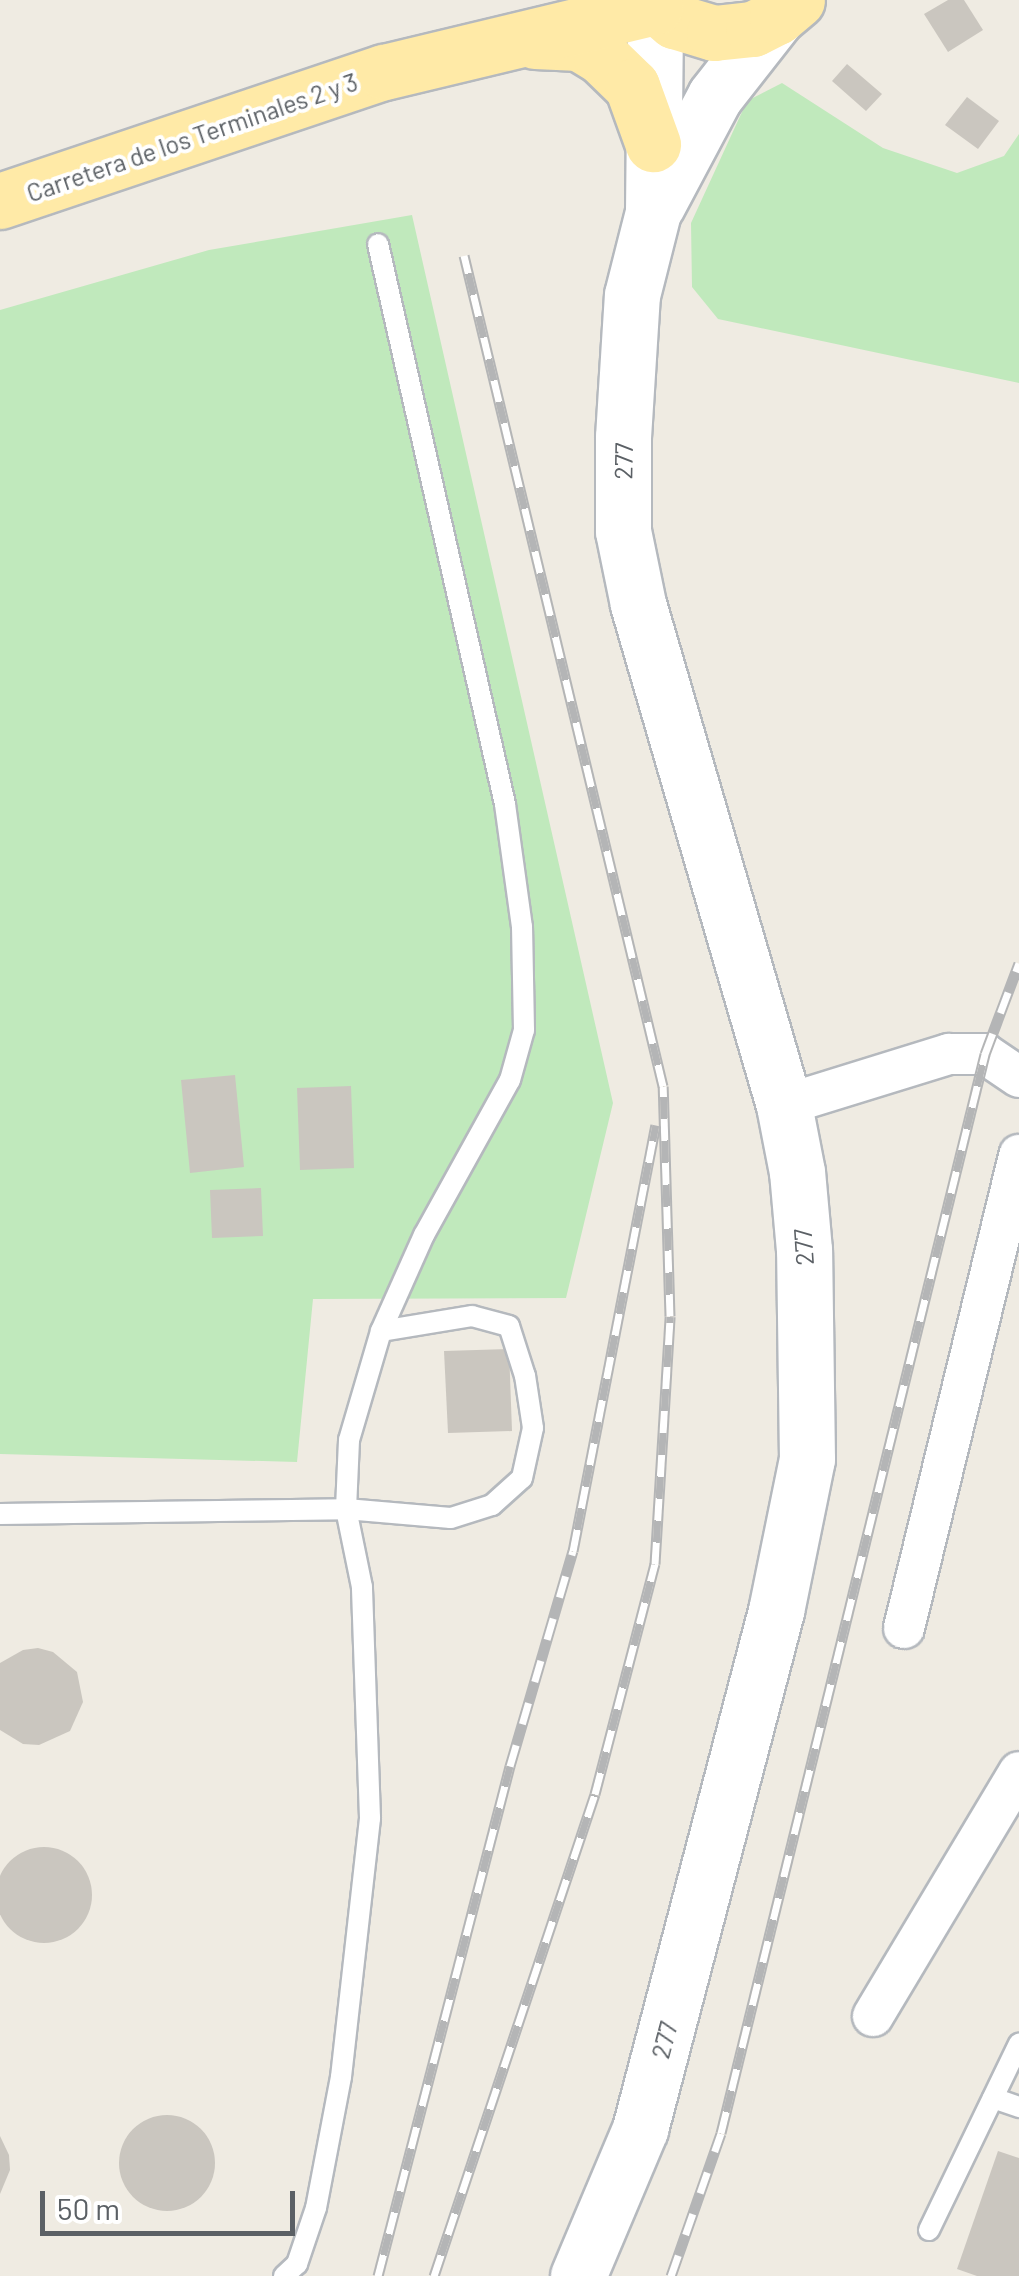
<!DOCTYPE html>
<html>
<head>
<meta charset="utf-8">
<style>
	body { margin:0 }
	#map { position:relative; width:1019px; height:2276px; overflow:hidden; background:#efebe2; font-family:Barlow,sans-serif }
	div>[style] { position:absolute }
	.green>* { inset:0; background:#c0e9bc }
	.building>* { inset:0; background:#cac6bf }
	.round { border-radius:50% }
	.roads { filter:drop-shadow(2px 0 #b5b9be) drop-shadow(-2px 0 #b5b9be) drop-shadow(0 2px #b5b9be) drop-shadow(0 -2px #b5b9be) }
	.lane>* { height:20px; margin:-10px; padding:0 10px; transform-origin:10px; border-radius:10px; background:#fff }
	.street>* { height:40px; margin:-20px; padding:0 20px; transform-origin:20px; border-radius:20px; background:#fff }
	.secondary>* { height:55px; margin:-27.5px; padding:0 27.5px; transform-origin:27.5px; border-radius:27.5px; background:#fff }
	.primary>* { height:55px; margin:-27.5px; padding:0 27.5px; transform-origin:27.5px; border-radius:27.5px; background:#ffeaa7 }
	.rail>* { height:11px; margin-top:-5.5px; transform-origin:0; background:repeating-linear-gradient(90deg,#fff 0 22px,#b4b5b6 0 44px); box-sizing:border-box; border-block:2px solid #b4b5b6 }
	span { translate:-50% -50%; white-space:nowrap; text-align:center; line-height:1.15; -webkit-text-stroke:8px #fff; paint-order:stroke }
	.street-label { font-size:25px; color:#5b6065 }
	.scale { position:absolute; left:40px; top:2191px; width:255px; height:45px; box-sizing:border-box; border:5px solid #5b6065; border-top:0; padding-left:12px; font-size:30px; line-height:35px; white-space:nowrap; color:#5b6065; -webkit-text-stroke:8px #fff; paint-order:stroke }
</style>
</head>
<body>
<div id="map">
	<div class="green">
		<div style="clip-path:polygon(782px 83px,883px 148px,957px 173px,1004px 156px,1019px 134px,1019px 383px,718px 319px,692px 287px,691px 223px,747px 101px)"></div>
		<div style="clip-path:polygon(412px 215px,613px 1103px,566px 1298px,313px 1299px,297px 1462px,0 1454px,0 310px,209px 250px)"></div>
	</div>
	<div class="building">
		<div style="clip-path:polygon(948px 0,964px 0,983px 30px,948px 52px,924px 14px)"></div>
		<div style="clip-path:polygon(847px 64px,882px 94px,866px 111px,832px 81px)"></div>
		<div style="clip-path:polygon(967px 97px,999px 121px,978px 149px,945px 125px)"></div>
		<div style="clip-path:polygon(235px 1075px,244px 1167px,190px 1173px,181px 1080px)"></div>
		<div style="clip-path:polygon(351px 1086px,354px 1168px,300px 1170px,297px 1088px)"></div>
		<div style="clip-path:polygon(261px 1188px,263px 1236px,212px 1238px,210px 1190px)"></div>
		<div style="clip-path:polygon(509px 1349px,512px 1431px,448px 1433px,444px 1351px)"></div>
		<div style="clip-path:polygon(38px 1648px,53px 1652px,77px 1672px,83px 1702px,70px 1731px,39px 1745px,23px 1744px,0 1730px,0 1663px,23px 1650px)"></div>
		<div class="round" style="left:-4px;top:1847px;width:96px;height:96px"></div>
		<div class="round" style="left:119px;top:2115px;width:96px;height:96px"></div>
		<div style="clip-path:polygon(0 2136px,9px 2155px,10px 2170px,0 2194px)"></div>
		<div style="clip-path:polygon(998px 2151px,1019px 2158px,1019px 2276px,977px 2276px,957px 2269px)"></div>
	</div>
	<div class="roads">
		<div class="lane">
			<div style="left:0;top:1514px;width:346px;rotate:-0.8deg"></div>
			<div style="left:346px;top:1509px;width:105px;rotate:4.9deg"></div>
			<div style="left:451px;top:1518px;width:43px;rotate:-17.6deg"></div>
			<div style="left:492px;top:1505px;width:40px;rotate:-42deg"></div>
			<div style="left:522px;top:1478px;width:51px;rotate:-77.6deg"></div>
			<div style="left:533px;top:1428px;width:53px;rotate:-98.7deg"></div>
			<div style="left:525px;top:1376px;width:52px;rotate:-107.7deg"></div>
			<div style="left:509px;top:1326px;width:38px;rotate:-165deg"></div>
			<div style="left:472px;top:1316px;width:92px;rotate:170.6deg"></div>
			<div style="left:993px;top:2098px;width:28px;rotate:19deg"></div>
			<div style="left:929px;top:2230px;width:207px;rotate:-64.2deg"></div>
			<div style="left:284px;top:2276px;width:18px;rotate:-43deg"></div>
			<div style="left:297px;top:2264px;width:59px;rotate:-71.3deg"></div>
			<div style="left:316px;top:2208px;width:133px;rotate:-79.2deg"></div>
			<div style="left:341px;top:2077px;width:261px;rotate:-83.6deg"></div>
			<div style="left:370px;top:1818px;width:231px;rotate:-92deg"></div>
			<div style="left:362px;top:1587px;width:80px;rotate:-101.6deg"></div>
			<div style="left:346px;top:1509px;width:69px;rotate:-87.5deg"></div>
			<div style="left:349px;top:1440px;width:114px;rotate:-73.6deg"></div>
			<div style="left:381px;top:1331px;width:105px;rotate:-65.9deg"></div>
			<div style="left:424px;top:1235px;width:177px;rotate:-61deg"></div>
			<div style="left:510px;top:1080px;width:52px;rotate:-74.4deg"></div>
			<div style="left:524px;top:1030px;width:103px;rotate:-91.1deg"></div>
			<div style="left:522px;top:927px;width:124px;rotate:-97.9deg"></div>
			<div style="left:505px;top:804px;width:574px;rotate:-102.78deg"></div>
		</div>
		<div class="street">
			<div style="left:784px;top:1105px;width:173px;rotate:-17.2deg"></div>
			<div style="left:949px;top:1054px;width:36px"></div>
			<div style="left:985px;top:1054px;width:41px;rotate:34.1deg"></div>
			<div style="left:904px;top:1628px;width:487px;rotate:-76.3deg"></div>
			<div style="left:873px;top:2016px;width:284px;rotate:-59.1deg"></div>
		</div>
		<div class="secondary">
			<div style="left:657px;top:205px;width:123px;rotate:-62deg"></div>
			<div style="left:715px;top:96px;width:100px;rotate:-51.9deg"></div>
			<div style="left:578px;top:2276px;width:160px;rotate:-67.1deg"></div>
			<div style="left:640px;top:2129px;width:536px;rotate:-75.29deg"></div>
			<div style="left:776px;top:1611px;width:155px;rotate:-78.5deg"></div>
			<div style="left:807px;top:1459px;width:209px;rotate:-90.8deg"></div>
			<div style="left:804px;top:1250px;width:78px;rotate:-95.1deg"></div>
			<div style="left:797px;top:1172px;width:68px;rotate:-101deg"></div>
			<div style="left:784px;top:1105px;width:522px;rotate:-106.25deg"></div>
			<div style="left:638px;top:604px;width:75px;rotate:-101.6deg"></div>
			<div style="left:623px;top:531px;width:94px;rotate:-90deg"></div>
			<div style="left:623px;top:437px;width:142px;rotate:-86.4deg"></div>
			<div style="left:632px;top:295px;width:86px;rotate:-75.8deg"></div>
			<div style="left:653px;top:212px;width:205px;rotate:-89.4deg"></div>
		</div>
		<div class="primary">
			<div style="left:649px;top:0;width:33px;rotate:40deg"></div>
			<div style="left:674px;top:21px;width:42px;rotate:16.7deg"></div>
			<div style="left:714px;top:33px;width:39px;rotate:-6deg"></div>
			<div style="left:753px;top:29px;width:27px;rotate:-27deg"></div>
			<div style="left:777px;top:17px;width:26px;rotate:-40deg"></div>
			<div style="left:535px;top:41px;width:44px;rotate:2.6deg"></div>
			<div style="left:579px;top:43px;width:26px;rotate:31deg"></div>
			<div style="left:601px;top:56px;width:43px;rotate:44.1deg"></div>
			<div style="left:632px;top:86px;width:62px;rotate:70.1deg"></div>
			<div style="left:0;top:201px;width:405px;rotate:-18.6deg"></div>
			<div style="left:384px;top:72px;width:279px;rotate:-13.5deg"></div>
		</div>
	</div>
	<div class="rail">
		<div style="left:378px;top:2276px;width:527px;rotate:-75.49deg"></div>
		<div style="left:510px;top:1766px;width:224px;rotate:-73.7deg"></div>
		<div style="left:573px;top:1551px;width:434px;rotate:-79deg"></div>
		<div style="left:434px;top:2276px;width:508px;rotate:-71.53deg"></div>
		<div style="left:595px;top:1794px;width:238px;rotate:-75.4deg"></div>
		<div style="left:655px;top:1564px;width:248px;rotate:-86.5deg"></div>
		<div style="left:670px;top:1316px;width:230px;rotate:-91.7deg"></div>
		<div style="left:663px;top:1086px;width:854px;rotate:-103.47deg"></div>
		<div style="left:671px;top:2276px;width:151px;rotate:-70.7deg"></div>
		<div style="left:721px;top:2133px;width:1111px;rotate:-76.25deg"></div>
		<div style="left:985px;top:1054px;width:97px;rotate:-69.5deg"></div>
	</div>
	<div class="street-label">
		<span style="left:192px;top:137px;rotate:-19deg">Carretera de los Terminales 2 y 3</span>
		<span style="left:623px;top:461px;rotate:-89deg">277</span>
		<span style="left:803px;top:1247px;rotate:-94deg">277</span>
		<span style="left:664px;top:2040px;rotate:-75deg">277</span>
	</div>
	<div class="scale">50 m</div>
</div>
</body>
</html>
